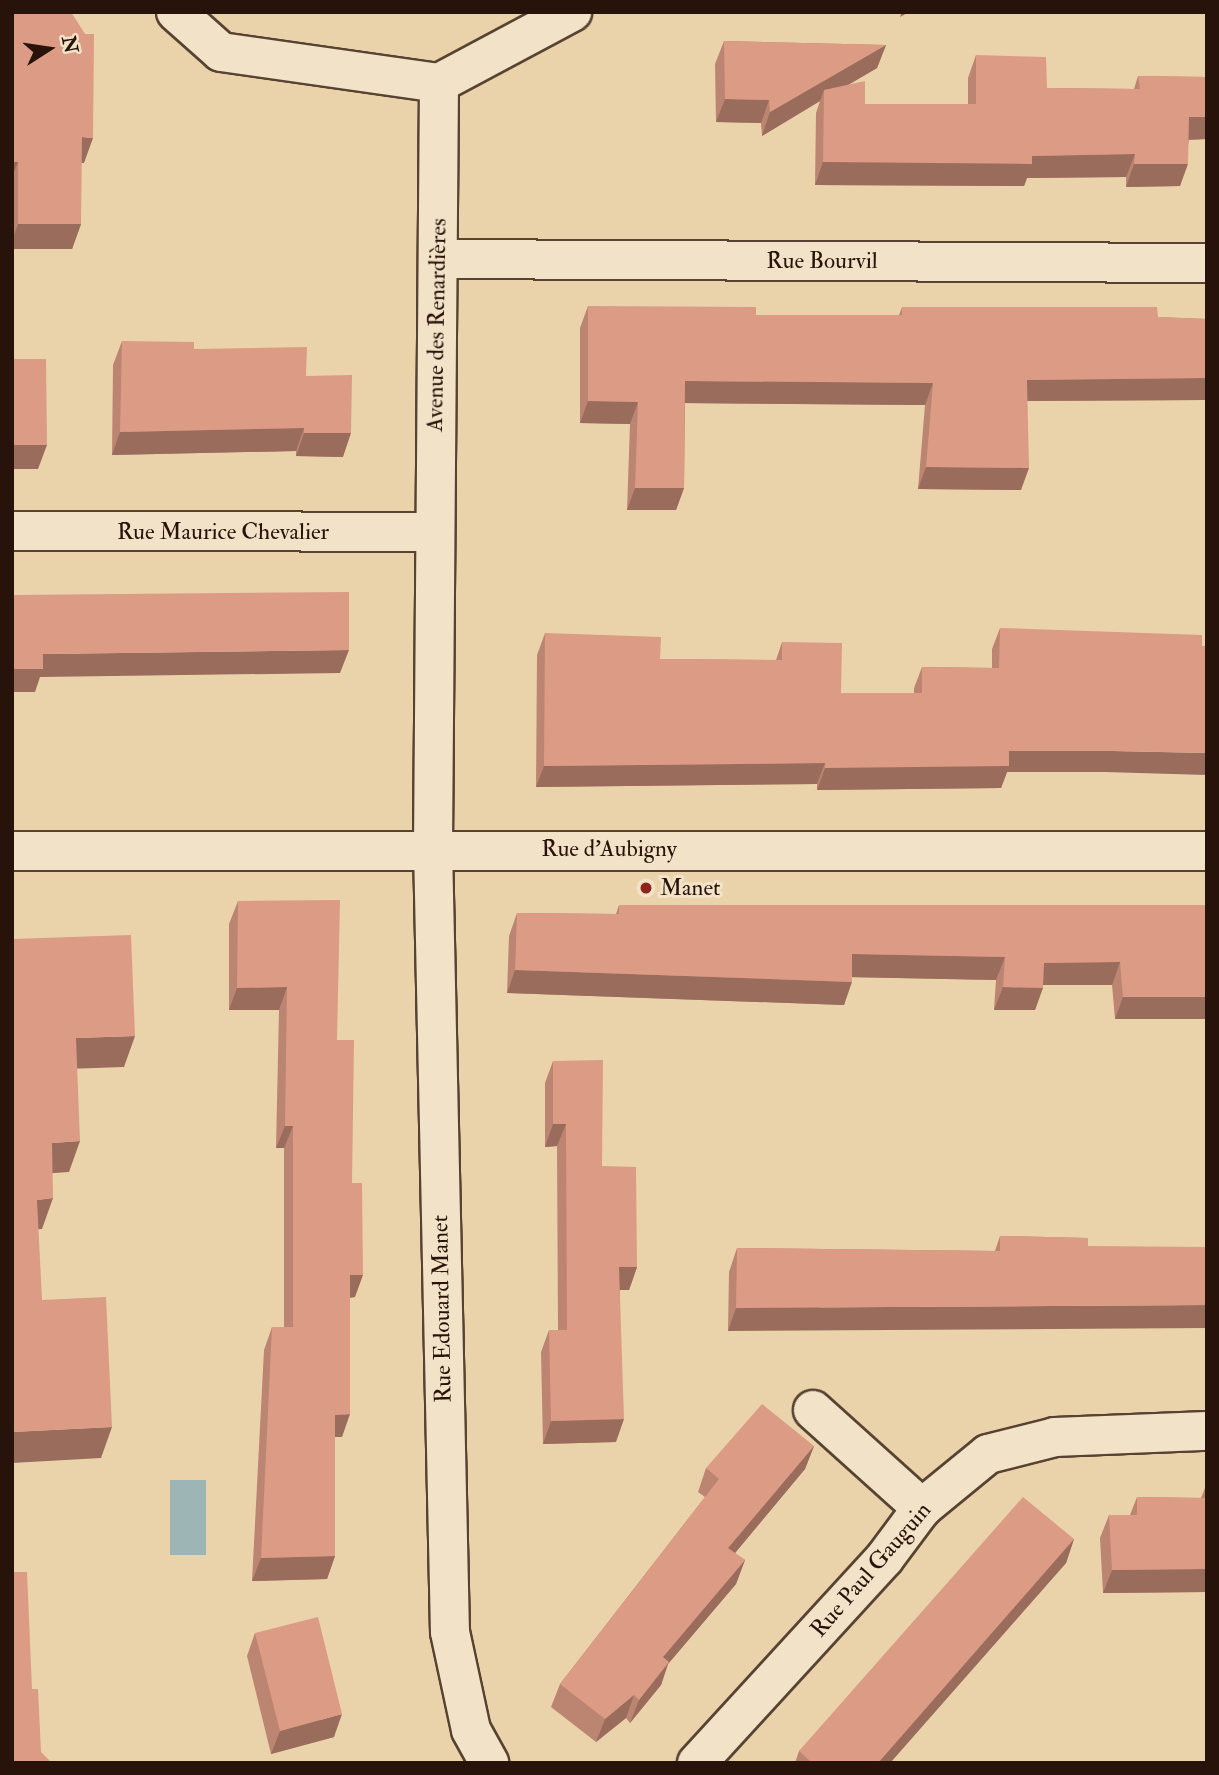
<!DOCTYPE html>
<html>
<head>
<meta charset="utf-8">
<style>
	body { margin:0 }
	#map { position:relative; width:1219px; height:1775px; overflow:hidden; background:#ead3aa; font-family:"IM FELL Double Pica",serif }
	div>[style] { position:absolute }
	.water>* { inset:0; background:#9db5b5 }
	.roads { filter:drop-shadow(2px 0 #584332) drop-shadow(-2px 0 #584332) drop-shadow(0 2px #584332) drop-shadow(0 -2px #584332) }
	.street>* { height:38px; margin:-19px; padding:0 19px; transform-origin:19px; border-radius:19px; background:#f1e2c8 }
	.secondary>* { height:38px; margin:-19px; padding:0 19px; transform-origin:19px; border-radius:19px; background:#f1e2c8 }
	.wall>* { inset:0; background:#bc8572 }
	.shaded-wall>* { inset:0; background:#996c5c }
	.building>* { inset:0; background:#db9b84 }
	.dots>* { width:19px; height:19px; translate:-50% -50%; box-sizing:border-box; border:4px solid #f1e2c8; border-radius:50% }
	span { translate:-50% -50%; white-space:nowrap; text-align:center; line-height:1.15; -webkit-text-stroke:6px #f1e2c8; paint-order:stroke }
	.street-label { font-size:23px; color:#28130a }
	.poi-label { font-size:23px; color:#28130a }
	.left { translate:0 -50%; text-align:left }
	.frame { position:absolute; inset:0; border:14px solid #28130a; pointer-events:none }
	.north { position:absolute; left:14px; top:14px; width:70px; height:70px; -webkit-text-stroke:5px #f1e2c8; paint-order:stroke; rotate:78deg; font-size:19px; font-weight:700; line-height:28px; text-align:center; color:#28130a }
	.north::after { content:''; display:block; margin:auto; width:24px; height:32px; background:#28130a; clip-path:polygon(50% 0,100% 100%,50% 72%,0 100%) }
</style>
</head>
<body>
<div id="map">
	<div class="water">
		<div style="clip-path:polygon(170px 1480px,206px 1480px,206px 1555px,170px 1555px)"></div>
	</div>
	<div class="roads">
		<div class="street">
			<div style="left:176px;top:12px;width:60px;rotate:41.6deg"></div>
			<div style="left:221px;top:52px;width:220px;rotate:8.1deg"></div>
			<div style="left:439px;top:83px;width:765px;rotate:90.45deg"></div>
			<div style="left:433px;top:848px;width:784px;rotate:88.76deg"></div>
			<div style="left:450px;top:1632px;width:100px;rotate:77.9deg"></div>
			<div style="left:471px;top:1730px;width:38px;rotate:61deg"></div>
			<div style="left:439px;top:83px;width:151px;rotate:-28.1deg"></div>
			<div style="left:438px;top:259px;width:769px;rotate:0.3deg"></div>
			<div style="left:12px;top:531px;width:422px;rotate:0.1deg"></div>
			<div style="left:813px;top:1410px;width:147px;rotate:42deg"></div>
			<div style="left:697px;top:1763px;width:277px;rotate:-47.5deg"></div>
			<div style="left:884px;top:1559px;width:64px;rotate:-53.3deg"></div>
			<div style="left:922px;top:1508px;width:85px;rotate:-39.3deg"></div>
			<div style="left:988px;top:1454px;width:69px;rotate:-14.2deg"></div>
			<div style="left:1055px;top:1437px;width:152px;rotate:-2.3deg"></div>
		</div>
		<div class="secondary">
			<div style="left:12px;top:851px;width:1195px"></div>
		</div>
	</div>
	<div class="wall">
		<div style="clip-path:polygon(12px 12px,84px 163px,81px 163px,81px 224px,72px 249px,12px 249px)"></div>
		<div style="clip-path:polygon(724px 41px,886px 45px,877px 68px,848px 85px,865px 104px,968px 104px,968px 78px,976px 55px,1047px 88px,1134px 89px,1138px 76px,1207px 77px,1207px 139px,1189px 140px,1180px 186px,1126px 187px,1126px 177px,1027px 178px,1024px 186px,815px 185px,816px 113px,820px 101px,762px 136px,761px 123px,716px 122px,715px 64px)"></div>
		<div style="clip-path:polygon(588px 306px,756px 315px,899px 315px,902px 307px,1207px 319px,1207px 410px,1206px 400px,1027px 401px,1021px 490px,918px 489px,925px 405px,685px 403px,684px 488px,676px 510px,627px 510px,630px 424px,580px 423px,580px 328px)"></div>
		<div style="clip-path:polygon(122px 341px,194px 349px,306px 376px,343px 457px,296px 456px,296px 451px,112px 455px,113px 365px)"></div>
		<div style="clip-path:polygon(1000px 628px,1105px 772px,1007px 772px,1001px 788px,817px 790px,817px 784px,536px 787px,537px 655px,545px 633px,660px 659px,776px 660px,782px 642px,841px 693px,914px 693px,914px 688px,922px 667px,992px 668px,992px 649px)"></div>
		<div style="clip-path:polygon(238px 901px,337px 1040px,352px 1183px,355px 1297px,350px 1298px,342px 1437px,335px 1437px,335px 1556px,327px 1579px,252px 1581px,264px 1350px,272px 1327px,284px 1327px,284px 1148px,276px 1148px,279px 1010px,229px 1010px,229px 924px)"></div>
		<div style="clip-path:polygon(619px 905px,1207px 905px,1207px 1019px,1115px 1019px,1112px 985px,1043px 985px,1035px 1010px,994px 1010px,996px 980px,852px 977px,844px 1005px,507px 993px,509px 936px,517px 913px,616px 914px)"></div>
		<div style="clip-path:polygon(553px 1061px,602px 1166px,637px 1267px,629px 1290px,620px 1290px,616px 1442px,543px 1444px,541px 1352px,549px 1330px,558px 1330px,557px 1146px,545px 1147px,545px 1083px)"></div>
		<div style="clip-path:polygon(1000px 1236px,1088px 1238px,728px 1331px,729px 1272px,737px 1248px,995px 1251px)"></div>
		<div style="clip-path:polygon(814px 1446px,805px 1469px,735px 1553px,745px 1560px,736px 1584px,668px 1664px,661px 1685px,630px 1723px,626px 1718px,596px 1742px,551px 1707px,560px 1684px,705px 1497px,698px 1492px,706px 1468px)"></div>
		<div style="clip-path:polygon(1207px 1483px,1207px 1592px,1103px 1593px,1100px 1538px,1109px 1515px,1130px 1515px,1137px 1497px,1201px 1498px)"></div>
		<div style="clip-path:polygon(1074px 1539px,1066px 1563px,890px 1763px,795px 1763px,799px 1751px)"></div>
		<div style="clip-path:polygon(255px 1633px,334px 1737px,271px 1754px,247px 1656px)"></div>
	</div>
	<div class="shaded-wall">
		<div style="clip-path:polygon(902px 12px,909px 12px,900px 17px)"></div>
		<div style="clip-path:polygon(886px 45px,877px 68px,824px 99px,824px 90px,820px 101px,762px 136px,770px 112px)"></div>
		<div style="clip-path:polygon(725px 99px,769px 100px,761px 123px,716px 122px)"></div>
		<div style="clip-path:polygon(1189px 117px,1207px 117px,1207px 139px,1180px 140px)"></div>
		<div style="clip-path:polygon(82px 137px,93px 138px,84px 163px,72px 162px)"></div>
		<div style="clip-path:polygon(1135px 154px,1126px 177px,1027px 178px,1024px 186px,815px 185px,823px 162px,1032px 156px)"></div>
		<div style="clip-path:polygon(12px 162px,18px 162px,12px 177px)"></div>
		<div style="clip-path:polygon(1134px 164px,1188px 164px,1180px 186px,1126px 187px)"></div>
		<div style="clip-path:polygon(18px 224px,81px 224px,72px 249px,12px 249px,12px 240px)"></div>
		<div style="clip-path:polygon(1207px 378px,1206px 400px,1019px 401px,1027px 380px)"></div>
		<div style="clip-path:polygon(685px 381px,933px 383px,925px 405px,677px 403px)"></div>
		<div style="clip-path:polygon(588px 401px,638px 402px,630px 424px,580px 423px)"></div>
		<div style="clip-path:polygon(304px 428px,296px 451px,112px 455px,120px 432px)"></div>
		<div style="clip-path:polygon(304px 433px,351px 433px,343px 457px,296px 456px)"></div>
		<div style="clip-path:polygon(12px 445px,47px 445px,38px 469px,12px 469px)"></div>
		<div style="clip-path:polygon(926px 467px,1029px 468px,1021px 490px,918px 489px)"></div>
		<div style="clip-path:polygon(635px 488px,684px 488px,676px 510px,627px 510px)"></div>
		<div style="clip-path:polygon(349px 650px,340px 673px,40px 677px,35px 692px,12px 692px,12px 669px,43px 654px)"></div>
		<div style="clip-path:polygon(1009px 751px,1113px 751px,1207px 753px,1207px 775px,1105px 772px,1007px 772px,1001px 788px,817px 790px,825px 768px)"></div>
		<div style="clip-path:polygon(825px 763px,817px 784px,536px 787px,544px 766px)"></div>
		<div style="clip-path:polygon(852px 954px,1005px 957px,996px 980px,844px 977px)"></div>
		<div style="clip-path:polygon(1120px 962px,1112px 985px,1035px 985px,1044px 963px)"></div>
		<div style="clip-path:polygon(515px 970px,852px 982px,844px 1005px,507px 993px)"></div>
		<div style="clip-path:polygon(287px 987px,279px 1010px,229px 1010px,237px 988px)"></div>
		<div style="clip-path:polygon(1003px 987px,1043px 988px,1035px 1010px,994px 1010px)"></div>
		<div style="clip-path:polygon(1123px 997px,1207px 997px,1207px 1019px,1115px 1019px)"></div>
		<div style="clip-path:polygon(135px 1036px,124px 1067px,65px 1069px,76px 1038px)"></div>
		<div style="clip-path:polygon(553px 1124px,566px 1124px,557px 1146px,545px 1147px)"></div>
		<div style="clip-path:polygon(285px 1126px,293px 1126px,284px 1148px,276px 1148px)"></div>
		<div style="clip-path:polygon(80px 1141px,69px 1172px,40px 1174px,52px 1143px)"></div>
		<div style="clip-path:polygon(53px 1198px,42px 1229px,26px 1230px,37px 1200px)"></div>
		<div style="clip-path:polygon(619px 1267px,637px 1267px,629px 1290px,611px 1290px)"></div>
		<div style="clip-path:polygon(350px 1275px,363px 1275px,355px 1297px,341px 1298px)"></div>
		<div style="clip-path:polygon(1207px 1305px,1207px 1328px,728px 1331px,736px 1308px)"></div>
		<div style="clip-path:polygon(350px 1414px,342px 1437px,326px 1437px,335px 1415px)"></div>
		<div style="clip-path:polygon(624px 1419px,616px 1442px,543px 1444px,551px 1421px)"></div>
		<div style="clip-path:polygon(112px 1427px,101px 1458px,12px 1463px,12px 1432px)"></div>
		<div style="clip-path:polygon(814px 1446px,805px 1469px,720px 1571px,728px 1548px)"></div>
		<div style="clip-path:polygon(1074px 1539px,1066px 1563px,890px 1763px,878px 1763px)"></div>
		<div style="clip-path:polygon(335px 1556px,327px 1579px,252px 1581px,261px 1558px)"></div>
		<div style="clip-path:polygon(745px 1560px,736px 1584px,668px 1664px,661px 1685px,630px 1723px,639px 1700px,663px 1657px)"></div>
		<div style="clip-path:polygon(1207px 1569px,1207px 1592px,1103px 1593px,1112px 1570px)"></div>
		<div style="clip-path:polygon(634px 1695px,626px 1718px,596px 1742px,605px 1719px)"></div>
		<div style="clip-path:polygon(342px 1714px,334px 1737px,271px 1754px,280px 1731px)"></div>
	</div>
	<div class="building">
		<div style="clip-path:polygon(12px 12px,71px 12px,85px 34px,94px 34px,93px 138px,82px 137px,81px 224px,18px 224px,18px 162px,12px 162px)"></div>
		<div style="clip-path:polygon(724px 41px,886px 45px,770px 112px,769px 100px,725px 99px)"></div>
		<div style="clip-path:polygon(976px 55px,1046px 57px,1047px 88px,1140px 89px,1138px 76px,1207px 77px,1207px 117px,1189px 117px,1188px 164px,1134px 164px,1135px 154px,1032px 156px,1032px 164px,823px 162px,824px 90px,865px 81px,865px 104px,976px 104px)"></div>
		<div style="clip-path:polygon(588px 306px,756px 307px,756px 315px,902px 315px,902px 307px,1157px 307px,1158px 317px,1207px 319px,1207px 378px,1027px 380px,1029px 468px,926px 467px,933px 383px,685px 381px,684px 488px,635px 488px,638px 402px,588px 401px)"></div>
		<div style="clip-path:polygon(122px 341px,194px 342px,194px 349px,307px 347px,306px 376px,352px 375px,351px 433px,304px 433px,304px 428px,120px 432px)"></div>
		<div style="clip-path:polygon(12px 359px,46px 359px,47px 445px,12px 445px)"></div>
		<div style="clip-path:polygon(349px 592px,349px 650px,43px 654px,43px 669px,12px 669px,12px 595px)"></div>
		<div style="clip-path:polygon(1000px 628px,1202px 635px,1202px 646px,1207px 646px,1207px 753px,1113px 751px,1009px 751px,1009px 766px,825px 768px,825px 763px,544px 766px,545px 633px,661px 637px,660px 659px,782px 660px,782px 642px,842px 643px,841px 693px,922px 693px,922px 667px,999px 668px)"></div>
		<div style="clip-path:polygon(340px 900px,337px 1040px,354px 1040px,352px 1183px,362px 1183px,363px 1275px,350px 1275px,350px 1414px,335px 1415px,335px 1556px,261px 1558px,272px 1327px,293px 1327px,293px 1126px,285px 1126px,287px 987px,237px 988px,238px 901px)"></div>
		<div style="clip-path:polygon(619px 905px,1207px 905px,1207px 997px,1123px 997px,1120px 962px,1044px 963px,1043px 988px,1003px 987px,1005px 957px,852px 954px,852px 982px,515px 970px,517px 913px,619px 914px)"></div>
		<div style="clip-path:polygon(131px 935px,135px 1036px,76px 1038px,80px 1141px,52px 1143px,53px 1198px,37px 1200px,42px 1300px,106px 1297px,112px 1427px,12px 1432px,12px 939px)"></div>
		<div style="clip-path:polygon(603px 1060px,602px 1166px,636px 1167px,637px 1267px,619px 1267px,624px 1419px,551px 1421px,549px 1330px,567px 1330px,566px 1124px,553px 1124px,553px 1061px)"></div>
		<div style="clip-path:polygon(1000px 1236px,1088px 1238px,1088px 1246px,1207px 1247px,1207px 1305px,736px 1308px,737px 1248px,1000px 1251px)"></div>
		<div style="clip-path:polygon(762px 1404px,814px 1446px,728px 1548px,745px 1560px,663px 1657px,669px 1662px,639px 1700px,634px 1695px,605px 1719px,560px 1684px,719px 1479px,706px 1468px)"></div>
		<div style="clip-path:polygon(1023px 1497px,1074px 1539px,878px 1763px,808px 1763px,810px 1761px,799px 1751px)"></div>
		<div style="clip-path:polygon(1137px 1497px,1207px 1498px,1207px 1569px,1112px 1570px,1109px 1515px,1137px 1515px)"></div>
		<div style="clip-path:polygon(12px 1572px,27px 1572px,32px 1689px,38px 1689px,41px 1752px,49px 1760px,50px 1763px,12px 1763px)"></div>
		<div style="clip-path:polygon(318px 1617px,342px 1714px,280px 1731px,255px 1633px)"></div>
	</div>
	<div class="dots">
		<div style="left:646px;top:888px;background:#8f2418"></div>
	</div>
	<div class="street-label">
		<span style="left:822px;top:261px">Rue Bourvil</span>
		<span style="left:437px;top:325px;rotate:-89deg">Avenue des Renardières</span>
		<span style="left:223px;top:532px">Rue Maurice Chevalier</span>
		<span style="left:609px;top:849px">Rue d'Aubigny</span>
		<span style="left:442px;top:1309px;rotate:-91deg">Rue Edouard Manet</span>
		<span style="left:871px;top:1570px;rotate:-49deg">Rue Paul Gauguin</span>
	</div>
	<div class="poi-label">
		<span class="left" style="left:660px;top:888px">Manet</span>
	</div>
	<div class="frame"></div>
	<div class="north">N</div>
</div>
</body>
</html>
